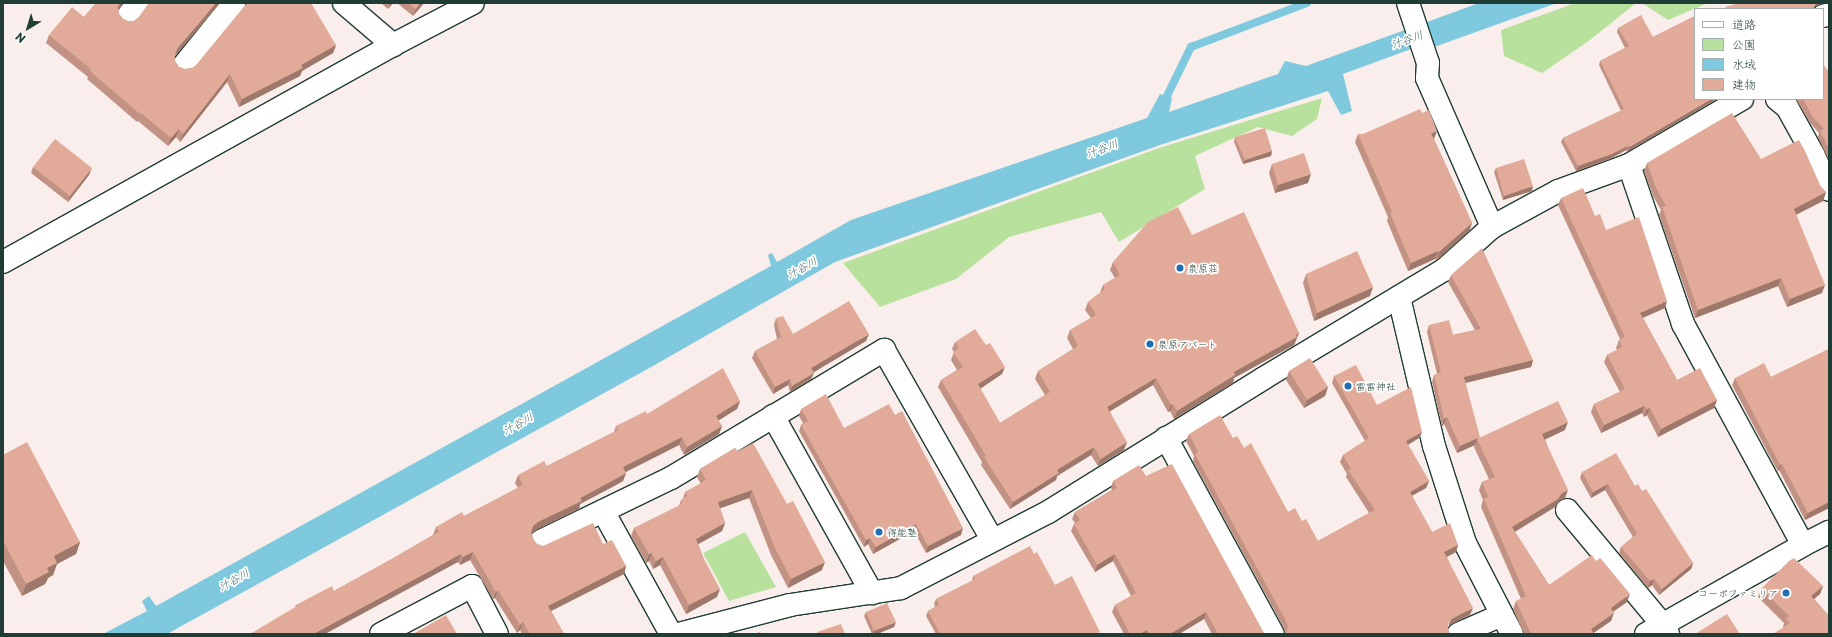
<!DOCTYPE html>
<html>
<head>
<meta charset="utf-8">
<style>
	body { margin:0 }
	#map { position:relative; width:1832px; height:637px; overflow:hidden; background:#f9eeeb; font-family:"Playpen Sans","Klee One",sans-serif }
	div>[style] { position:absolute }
	.green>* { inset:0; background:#b8e19d }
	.water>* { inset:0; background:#7fc9df }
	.stream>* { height:8px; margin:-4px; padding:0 4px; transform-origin:4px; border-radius:4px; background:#7fc9df }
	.roads { filter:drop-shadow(1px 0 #1f3d34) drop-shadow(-1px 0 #1f3d34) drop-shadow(0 1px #1f3d34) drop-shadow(0 -1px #1f3d34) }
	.street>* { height:22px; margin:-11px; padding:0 11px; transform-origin:11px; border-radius:11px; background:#fff }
	.wall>* { inset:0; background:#c29384 }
	.shaded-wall>* { inset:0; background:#9e786b }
	.building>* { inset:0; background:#e2ab99 }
	.dots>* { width:11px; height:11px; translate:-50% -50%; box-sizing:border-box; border:2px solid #fff; border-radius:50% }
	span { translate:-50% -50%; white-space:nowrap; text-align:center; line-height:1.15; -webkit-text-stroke:3.5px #fff; paint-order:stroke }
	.poi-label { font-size:10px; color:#1f3d34 }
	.left { translate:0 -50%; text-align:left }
	.right { translate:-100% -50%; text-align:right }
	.water-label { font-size:11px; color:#37605f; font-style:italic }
	.frame { position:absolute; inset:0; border:4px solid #1f3d34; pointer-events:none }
	.legend { position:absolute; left:1694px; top:8px; width:130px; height:92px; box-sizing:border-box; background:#fff; border:1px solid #a5b1ae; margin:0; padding:5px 7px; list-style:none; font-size:12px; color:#1f3d34 }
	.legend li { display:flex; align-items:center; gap:8px; height:20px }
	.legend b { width:20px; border:1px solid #a5b1ae }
	.north { position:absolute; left:8px; top:8px; width:40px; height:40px; -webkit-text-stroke:3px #fff; paint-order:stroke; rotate:218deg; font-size:11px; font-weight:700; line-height:16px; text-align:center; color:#1f3d34 }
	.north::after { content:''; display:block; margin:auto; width:14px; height:18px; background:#1f3d34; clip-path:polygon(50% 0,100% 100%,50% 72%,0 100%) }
</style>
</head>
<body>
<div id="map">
	<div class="green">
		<div style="clip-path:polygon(1575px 3px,1636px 3px,1590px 40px,1542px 73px,1504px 56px,1501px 30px)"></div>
		<div style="clip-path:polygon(1642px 3px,1708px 3px,1668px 20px)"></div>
		<div style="clip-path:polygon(1322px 98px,1317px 119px,1292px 136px,1258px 127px,1195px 156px,1205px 189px,1119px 242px,1101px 212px,1009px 237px,956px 279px,880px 307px,843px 263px,1159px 148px)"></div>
		<div style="clip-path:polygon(745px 532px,776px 587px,729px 601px,703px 553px)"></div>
	</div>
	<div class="water">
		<div style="clip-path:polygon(1479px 3px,1557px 3px,1437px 46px,1414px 48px,1343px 74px,1352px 111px,1341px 115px,1328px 91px,1160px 145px,835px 262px,653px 366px,167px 634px,103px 634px,147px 611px,142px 601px,149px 596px,156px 606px,771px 266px,768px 255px,772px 253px,777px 262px,851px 220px,1147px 118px,1160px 94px,1172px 98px,1169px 112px,1278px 74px,1285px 61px,1306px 66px)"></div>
	</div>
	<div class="stream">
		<div style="left:1164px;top:106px;width:10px;rotate:-73deg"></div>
		<div style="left:1167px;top:96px;width:55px;rotate:-63.9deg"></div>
		<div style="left:1191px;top:47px;width:124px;rotate:-20.8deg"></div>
	</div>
	<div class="roads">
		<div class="street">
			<div style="left:344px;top:3px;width:65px;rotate:40.6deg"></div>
			<div style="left:1408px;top:3px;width:63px;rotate:71.6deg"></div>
			<div style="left:1428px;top:63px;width:15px;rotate:94deg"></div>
			<div style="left:1427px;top:78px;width:163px;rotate:66.4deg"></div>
			<div style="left:1823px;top:16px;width:6px;rotate:-18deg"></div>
			<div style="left:127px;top:17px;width:18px;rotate:-52deg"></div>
			<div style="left:184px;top:65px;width:80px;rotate:-51.1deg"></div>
			<div style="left:1777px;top:99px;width:13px;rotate:39deg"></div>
			<div style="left:1787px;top:107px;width:54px;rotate:61deg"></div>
			<div style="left:1813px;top:154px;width:39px;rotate:66deg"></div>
			<div style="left:1629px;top:165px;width:168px;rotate:71.2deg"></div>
			<div style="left:1683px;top:324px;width:251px;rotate:61.5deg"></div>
			<div style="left:3px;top:262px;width:446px;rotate:-29.1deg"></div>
			<div style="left:393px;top:45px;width:90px;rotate:-27.7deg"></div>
			<div style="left:1399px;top:297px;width:153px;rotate:76.8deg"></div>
			<div style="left:1434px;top:446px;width:102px;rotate:72.3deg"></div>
			<div style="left:1465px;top:543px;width:102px;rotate:62.7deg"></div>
			<div style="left:773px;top:416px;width:203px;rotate:60.8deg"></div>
			<div style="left:1166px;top:438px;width:223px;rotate:61.4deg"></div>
			<div style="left:1567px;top:510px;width:148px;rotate:50.2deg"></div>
			<div style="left:1662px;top:624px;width:12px;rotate:59deg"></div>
			<div style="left:603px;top:511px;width:141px;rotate:61.1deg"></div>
			<div style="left:541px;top:541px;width:144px;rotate:-25.9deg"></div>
			<div style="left:671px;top:478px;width:249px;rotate:-31deg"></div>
			<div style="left:884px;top:350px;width:218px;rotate:60.3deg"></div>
			<div style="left:381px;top:634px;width:103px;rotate:-27.8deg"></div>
			<div style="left:472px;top:586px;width:54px;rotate:62.5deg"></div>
			<div style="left:679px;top:634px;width:115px;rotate:-14.6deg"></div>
			<div style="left:790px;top:605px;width:112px;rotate:-8.7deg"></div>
			<div style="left:901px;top:588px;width:165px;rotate:-27.3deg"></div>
			<div style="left:1048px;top:512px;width:254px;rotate:-31.8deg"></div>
			<div style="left:1264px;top:378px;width:210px;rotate:-31deg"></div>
			<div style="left:1444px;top:270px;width:64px;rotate:-41.9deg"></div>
			<div style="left:1492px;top:227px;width:75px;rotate:-28.6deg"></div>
			<div style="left:1558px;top:191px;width:76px;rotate:-20.1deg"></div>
			<div style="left:1629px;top:165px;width:131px;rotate:-30.3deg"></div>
			<div style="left:1458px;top:634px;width:48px;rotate:-23.4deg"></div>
			<div style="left:1646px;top:634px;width:180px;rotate:-29.5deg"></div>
			<div style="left:1803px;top:545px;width:29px;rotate:-27deg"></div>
		</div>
	</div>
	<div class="wall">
		<div style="clip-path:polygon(96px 3px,123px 3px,118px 10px,119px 14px,123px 19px,128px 21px,134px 21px,139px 17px,149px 3px,220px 3px,175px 56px,175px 61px,179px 67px,185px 69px,336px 45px,333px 53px,302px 71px,300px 76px,239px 107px,227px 82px,180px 142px,176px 137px,168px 146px,138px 121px,137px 122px,87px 79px,88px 77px,46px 43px,49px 35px,84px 17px)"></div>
		<div style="clip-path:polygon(381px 3px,393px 3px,388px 9px)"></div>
		<div style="clip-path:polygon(397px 3px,424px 3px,413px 16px)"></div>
		<div style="clip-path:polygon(1695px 16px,1627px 152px,1626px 150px,1610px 159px,1576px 171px,1561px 142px,1563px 138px,1621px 111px,1599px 65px,1600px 61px,1625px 48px,1617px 32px,1618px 28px,1653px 37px)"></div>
		<div style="clip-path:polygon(1829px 72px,1829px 161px,1818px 137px,1819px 133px,1810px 123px,1796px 99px,1823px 99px)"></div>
		<div style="clip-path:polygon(1358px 134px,1434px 139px,1472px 223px,1469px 231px,1437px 260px,1435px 259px,1408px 271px,1387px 221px,1388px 217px,1355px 142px)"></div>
		<div style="clip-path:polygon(1235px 137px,1272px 151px,1271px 156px,1243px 164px,1234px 142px)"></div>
		<div style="clip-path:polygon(1761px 159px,1821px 187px,1826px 192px,1823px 201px,1796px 215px,1822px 293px,1787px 307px,1778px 286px,1695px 318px,1659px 215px,1661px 210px,1653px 196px,1644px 171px,1647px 163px)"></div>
		<div style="clip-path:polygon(1272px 164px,1308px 183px,1275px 193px,1269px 173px)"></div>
		<div style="clip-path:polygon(33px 167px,89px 175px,68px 202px,31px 173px)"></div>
		<div style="clip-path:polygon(1496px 168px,1532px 191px,1503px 200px,1494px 172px)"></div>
		<div style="clip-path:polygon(1561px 198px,1595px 216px,1606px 230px,1665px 308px,1643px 318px,1677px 380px,1717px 400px,1714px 408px,1658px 437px,1647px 415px,1644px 417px,1642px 413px,1601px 433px,1591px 412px,1594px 404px,1620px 392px,1604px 362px,1607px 355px,1617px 350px,1616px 348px,1619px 340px,1620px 339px,1558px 205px)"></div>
		<div style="clip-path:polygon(1192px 235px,1299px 333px,1294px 345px,1234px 378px,1233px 383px,1174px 419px,1170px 411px,1168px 412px,1153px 385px,1110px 411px,1124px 450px,1098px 466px,1091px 455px,1057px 476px,1056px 480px,1010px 509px,981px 465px,982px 462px,938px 387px,941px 380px,957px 370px,951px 360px,954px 352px,952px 349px,955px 342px,1002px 374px,980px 389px,1000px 423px,1045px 395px,1035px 379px,1038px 371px,1073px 349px,1067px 338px,1070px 330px,1091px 318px,1085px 310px,1088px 302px,1100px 293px,1103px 285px,1115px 278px,1110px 270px,1113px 262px)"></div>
		<div style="clip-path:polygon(1306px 274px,1370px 296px,1314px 321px,1303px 283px)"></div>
		<div style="clip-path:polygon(1451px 275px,1533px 360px,1531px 367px,1465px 383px,1479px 438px,1565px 430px,1545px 439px,1565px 498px,1559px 501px,1555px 507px,1515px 532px,1549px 585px,1596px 561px,1627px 602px,1613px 612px,1611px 621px,1593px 633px,1594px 634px,1524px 634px,1513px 609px,1516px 601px,1521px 599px,1481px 507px,1483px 500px,1479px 490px,1482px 482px,1489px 479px,1474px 447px,1475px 445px,1457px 453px,1444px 424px,1442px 426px,1432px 382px,1434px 375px,1437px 374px,1427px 332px,1429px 325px,1453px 335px,1475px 330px,1448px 282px)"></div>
		<div style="clip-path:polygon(776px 318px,793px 334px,866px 341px,814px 372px,811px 379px,790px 392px,788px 385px,773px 394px,752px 358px,755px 351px,777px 339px,774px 325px)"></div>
		<div style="clip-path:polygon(1829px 349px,1829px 508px,1805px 520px,1779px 470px,1778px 471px,1776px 468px,1732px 385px,1735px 378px,1771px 377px)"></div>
		<div style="clip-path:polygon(1289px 371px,1328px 387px,1325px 396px,1304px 408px,1286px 380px)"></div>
		<div style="clip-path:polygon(1334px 376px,1377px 405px,1422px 432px,1419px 438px,1408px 445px,1429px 481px,1426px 488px,1412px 496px,1432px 532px,1458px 545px,1456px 552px,1447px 557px,1470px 615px,1285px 634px,1284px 628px,1193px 461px,1194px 456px,1186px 441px,1189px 434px,1233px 438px,1244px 448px,1288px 512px,1302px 521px,1318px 541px,1369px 513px,1346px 477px,1347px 474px,1340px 462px,1343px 455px,1365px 441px,1332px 383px)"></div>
		<div style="clip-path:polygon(740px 401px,737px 409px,718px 420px,722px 426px,719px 434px,684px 455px,679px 445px,625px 472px,626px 473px,623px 481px,616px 485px,580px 504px,579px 509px,536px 530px,532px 533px,533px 539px,537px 544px,543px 546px,603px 544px,626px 566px,624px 574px,551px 611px,564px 634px,522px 634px,520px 630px,517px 633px,495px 598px,493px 599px,470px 560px,460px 565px,458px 562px,295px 607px,296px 605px,334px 591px,390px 560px,433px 535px,436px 527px,464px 516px,518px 488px,515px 483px,518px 475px,547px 466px,614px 432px,616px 426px,647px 414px)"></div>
		<div style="clip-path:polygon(801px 409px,844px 428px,961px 535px,926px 553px,914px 531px,873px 554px,868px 544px,864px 547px,799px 431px,801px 425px,803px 423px,799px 416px)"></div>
		<div style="clip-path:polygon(735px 448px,822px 570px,788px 588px,771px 555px,749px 498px,720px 508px,725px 523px,722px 531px,698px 544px,717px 597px,686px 614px,660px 565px,653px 569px,649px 561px,646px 563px,631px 536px,634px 528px,679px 506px,681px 500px,683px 499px,685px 492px,701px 484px,697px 477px,700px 469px)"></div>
		<div style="clip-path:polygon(3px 455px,80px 542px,76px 554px,57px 564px,53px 575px,48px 578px,45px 584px,22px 596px,3px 561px)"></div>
		<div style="clip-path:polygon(1582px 472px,1635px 486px,1642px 491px,1693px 563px,1691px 569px,1659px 595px,1652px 585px,1648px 588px,1619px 553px,1621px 547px,1633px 537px,1605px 490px,1591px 498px,1580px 478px)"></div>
		<div style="clip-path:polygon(1146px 476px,1264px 633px,1265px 634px,1212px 634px,1204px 619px,1179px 634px,1124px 634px,1112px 612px,1115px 605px,1131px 596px,1113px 561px,1095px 572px,1071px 531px,1074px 524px,1075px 523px,1072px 519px,1075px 512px,1112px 490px,1111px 488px,1113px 481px)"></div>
		<div style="clip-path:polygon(1034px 554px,1055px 585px,1099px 634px,936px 634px,926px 616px,928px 611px,935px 607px,934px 604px,936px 599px,972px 581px,973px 576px)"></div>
		<div style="clip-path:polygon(1823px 586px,1820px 594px,1814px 599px,1829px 616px,1783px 627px,1784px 623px,1758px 597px,1761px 589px)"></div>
		<div style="clip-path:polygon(866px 612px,894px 627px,877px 634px,872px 634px,864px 616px)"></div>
	</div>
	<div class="shaded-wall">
		<div style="clip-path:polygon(120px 3px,123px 3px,115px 15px,118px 7px)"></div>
		<div style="clip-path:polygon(216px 3px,220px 3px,174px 57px,172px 63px,177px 49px)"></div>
		<div style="clip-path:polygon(391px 3px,393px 3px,388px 9px)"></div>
		<div style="clip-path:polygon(420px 3px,424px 3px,413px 16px,416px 9px)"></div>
		<div style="clip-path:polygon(1816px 3px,1823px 3px,1814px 7px)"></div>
		<div style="clip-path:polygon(336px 45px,333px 53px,302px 71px,300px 76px,239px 107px,242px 99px)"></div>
		<div style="clip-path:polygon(230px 74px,227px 82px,180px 142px,183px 134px)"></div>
		<div style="clip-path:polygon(1711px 99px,1717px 99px,1627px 152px,1629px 147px)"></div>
		<div style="clip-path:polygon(179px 129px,176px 137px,168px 146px,171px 138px)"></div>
		<div style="clip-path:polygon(1437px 131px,1434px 139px,1428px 141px,1431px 133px)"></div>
		<div style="clip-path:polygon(1628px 146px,1626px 150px,1610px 159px,1576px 171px,1578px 166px)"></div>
		<div style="clip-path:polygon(1272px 151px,1271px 156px,1243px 164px,1245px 160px)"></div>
		<div style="clip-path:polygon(92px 168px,89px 175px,68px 202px,70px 196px)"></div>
		<div style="clip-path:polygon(1311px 174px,1308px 183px,1275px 193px,1278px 185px)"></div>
		<div style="clip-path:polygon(1533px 186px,1532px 191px,1503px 200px,1504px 196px)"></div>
		<div style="clip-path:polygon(1826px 192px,1823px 201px,1791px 217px,1794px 209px)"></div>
		<div style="clip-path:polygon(1472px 223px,1469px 231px,1437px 260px,1439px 252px)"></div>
		<div style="clip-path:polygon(1438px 251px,1435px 259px,1408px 271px,1411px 263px)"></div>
		<div style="clip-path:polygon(1781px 278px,1778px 286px,1695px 318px,1698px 310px)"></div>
		<div style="clip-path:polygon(1825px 285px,1822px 293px,1787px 307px,1790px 299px)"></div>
		<div style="clip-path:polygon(1373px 287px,1370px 296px,1314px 321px,1317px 313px)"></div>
		<div style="clip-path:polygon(1667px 301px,1665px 308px,1637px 320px,1640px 313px)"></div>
		<div style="clip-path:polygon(1299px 333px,1294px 345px,1234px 378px,1233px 383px,1174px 419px,1177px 411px,1234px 372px)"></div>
		<div style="clip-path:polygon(869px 334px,866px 341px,809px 375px,811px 368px)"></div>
		<div style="clip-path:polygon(1533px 360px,1531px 367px,1461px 384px,1464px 377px)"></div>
		<div style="clip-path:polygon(1005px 367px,1002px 374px,975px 392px,978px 384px)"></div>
		<div style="clip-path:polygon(814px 373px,811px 379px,790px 392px,792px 386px)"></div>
		<div style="clip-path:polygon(1156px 378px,1153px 385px,1104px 415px,1107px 407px)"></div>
		<div style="clip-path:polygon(790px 379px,788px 385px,773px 394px,775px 387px)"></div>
		<div style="clip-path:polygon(1328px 387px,1325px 396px,1304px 408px,1307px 400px)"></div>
		<div style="clip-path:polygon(1717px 400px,1714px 408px,1658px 437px,1661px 429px)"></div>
		<div style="clip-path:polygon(740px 401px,737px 409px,713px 424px,716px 416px)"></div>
		<div style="clip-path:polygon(1173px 404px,1170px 411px,1168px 412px,1171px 405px)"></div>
		<div style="clip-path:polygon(1644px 406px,1642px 413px,1601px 433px,1604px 425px)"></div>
		<div style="clip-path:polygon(1650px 408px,1647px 415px,1644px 417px,1647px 409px)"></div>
		<div style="clip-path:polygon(1447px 417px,1444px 424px,1442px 426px,1444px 419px)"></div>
		<div style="clip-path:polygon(1568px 422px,1565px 430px,1540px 442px,1542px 434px)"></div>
		<div style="clip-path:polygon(722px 426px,719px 434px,684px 455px,687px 447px)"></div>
		<div style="clip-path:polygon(1422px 432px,1419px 438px,1404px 447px,1406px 441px)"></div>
		<div style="clip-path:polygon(682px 437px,679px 445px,620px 475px,623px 467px)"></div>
		<div style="clip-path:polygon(1480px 437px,1477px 439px,1475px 445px,1457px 453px,1460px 446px)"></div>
		<div style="clip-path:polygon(1127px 442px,1124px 450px,1098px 466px,1101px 459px)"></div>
		<div style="clip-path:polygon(1094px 447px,1091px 455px,1057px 476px,1056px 480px,1010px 509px,1013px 502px,1057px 470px)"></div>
		<div style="clip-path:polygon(1782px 464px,1779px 470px,1778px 471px,1780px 465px)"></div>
		<div style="clip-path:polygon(626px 473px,623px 481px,616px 485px,580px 504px,579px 509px,536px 530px,530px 534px,533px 526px,538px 522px)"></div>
		<div style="clip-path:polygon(1429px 481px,1426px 488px,1407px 498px,1410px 492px)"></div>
		<div style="clip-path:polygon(1608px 484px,1605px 490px,1591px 498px,1593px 492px)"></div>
		<div style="clip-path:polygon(752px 490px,749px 498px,715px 510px,718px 502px)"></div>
		<div style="clip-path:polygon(1568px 490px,1565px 498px,1559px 501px,1555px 507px,1509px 535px,1512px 527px,1562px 493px)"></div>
		<div style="clip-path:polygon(1829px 502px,1829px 508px,1805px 520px,1808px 513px)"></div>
		<div style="clip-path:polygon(725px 523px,722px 531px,693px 547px,696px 539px)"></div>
		<div style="clip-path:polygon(916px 524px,914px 531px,873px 554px,876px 547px)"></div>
		<div style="clip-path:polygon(963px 528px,961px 535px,926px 553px,928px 546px)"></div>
		<div style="clip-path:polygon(870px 538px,868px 544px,864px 547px,866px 540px)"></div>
		<div style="clip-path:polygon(80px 542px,76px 554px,57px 564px,53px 575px,48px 578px,45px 584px,22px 596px,26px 584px,47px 568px,54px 556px)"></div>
		<div style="clip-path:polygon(1458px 545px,1456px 552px,1442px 559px,1444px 552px)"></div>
		<div style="clip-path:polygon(473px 552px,470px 560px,460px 565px,463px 557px)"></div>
		<div style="clip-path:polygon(652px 553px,649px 561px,646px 563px,649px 554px)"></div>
		<div style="clip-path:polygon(461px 554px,458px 562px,325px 634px,313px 634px)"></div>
		<div style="clip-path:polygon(1115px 554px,1113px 561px,1095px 572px,1097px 565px)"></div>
		<div style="clip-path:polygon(663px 557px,660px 565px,653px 569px,656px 561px)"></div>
		<div style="clip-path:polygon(825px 562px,822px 570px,788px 588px,791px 579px)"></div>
		<div style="clip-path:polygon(1693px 563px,1691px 569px,1659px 595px,1662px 589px)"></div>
		<div style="clip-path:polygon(626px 566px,624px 574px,545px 614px,548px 606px)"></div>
		<div style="clip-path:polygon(1654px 579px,1652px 585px,1648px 588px,1650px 581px)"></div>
		<div style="clip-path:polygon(1823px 586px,1820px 594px,1808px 604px,1811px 596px)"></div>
		<div style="clip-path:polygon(720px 589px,717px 597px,686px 614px,689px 605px)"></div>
		<div style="clip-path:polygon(498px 590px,495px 598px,493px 599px,496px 592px)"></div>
		<div style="clip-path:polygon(1630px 594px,1627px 602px,1608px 615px,1611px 608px)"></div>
		<div style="clip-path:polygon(1473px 608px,1470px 615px,1448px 626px,1446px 632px,1451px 619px)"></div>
		<div style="clip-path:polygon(1206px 612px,1204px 619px,1179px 634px,1170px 634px)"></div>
		<div style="clip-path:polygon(1614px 613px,1611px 621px,1592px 634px,1591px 629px)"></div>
		<div style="clip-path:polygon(523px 622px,520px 630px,517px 633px,520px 625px)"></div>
		<div style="clip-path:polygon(896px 622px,894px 627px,877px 634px,873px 634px,874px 631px)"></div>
		<div style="clip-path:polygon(1147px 630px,1146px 634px,1140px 634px)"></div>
	</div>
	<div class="building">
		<div style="clip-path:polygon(96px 3px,120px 3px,118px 7px,119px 14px,123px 19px,128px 21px,134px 21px,139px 17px,149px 3px,216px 3px,177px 49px,175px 55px,175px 61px,179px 67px,185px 69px,192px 68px,196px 65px,247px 3px,311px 3px,336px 45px,301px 65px,303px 68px,242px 99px,230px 74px,183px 134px,179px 129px,171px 138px,141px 113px,140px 114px,90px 71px,91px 69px,49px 35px,72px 7px,84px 17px)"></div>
		<div style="clip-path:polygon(408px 3px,420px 3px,416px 9px)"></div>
		<div style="clip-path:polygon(1739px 3px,1816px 3px,1813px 9px,1727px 9px,1725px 7px)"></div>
		<div style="clip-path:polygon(1641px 15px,1653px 37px,1695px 16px,1695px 99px,1711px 99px,1629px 147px,1628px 146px,1612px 154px,1578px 166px,1563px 138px,1624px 109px,1600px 61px,1629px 46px,1618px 28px)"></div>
		<div style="clip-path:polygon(1823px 64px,1829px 72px,1829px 149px,1820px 131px,1824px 129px,1812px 116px,1803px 99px,1823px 99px)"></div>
		<div style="clip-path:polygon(1420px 109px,1422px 113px,1429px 110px,1437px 131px,1431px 133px,1472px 223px,1439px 252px,1438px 251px,1411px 263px,1390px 213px,1392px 212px,1358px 134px,1363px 134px)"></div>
		<div style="clip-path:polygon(1732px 113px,1761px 159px,1799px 140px,1805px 151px,1821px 187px,1826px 192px,1794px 209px,1825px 285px,1790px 299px,1781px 278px,1698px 310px,1662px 207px,1666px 206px,1656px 188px,1647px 163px)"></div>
		<div style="clip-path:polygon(1265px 128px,1272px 151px,1245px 160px,1235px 137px)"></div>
		<div style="clip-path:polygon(55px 139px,92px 168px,70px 196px,33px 167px)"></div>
		<div style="clip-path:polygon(1304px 153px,1311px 174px,1278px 185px,1272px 164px)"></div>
		<div style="clip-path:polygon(1524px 159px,1533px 186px,1504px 196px,1496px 168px)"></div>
		<div style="clip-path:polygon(1583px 188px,1595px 216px,1600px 214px,1606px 230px,1639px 217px,1667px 301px,1640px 313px,1677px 380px,1700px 368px,1717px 400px,1661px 429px,1650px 408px,1647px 409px,1644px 406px,1604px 425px,1594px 404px,1625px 389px,1607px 355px,1622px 347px,1619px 340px,1625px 337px,1561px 198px)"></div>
		<div style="clip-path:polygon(1178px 207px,1192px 235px,1244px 212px,1299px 333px,1296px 335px,1297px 337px,1234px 372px,1235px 375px,1177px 411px,1173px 404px,1171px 405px,1156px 378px,1107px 407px,1127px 442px,1101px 459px,1094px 447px,1057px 470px,1059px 473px,1013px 502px,984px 457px,986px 456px,941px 380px,963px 367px,953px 352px,959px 348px,955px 342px,975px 329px,986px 345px,990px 343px,1005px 367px,978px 384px,1000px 423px,1050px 392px,1038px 371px,1078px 346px,1070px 330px,1096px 315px,1088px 302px,1105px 289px,1103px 285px,1120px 275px,1113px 262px,1148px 222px)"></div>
		<div style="clip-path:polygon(1482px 248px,1533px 360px,1464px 377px,1480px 437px,1460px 446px,1447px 417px,1444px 419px,1434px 375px,1441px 372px,1429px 325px,1449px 320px,1453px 335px,1481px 329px,1451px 275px)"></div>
		<div style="clip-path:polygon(1357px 251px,1373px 287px,1317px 313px,1306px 274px)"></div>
		<div style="clip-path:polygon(849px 301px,869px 334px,811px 368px,814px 373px,792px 386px,790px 379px,775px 387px,755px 351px,781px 337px,776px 318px,783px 316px,793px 334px)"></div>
		<div style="clip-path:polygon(1829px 349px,1829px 502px,1808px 513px,1782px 464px,1780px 465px,1778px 461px,1735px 378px,1764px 363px,1771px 377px)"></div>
		<div style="clip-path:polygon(1310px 358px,1328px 387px,1307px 400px,1289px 371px)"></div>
		<div style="clip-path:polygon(1356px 365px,1377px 405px,1411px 387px,1422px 432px,1406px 441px,1429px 481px,1410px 492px,1432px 532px,1450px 523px,1458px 545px,1444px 552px,1473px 608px,1451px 619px,1448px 625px,1449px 632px,1451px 634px,1286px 634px,1288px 627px,1286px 621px,1195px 454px,1198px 452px,1189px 434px,1220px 415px,1233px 438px,1237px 436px,1244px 448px,1251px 443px,1288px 512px,1295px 508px,1302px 521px,1306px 519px,1318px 541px,1375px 510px,1348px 470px,1351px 469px,1343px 455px,1369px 438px,1334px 376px)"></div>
		<div style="clip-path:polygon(723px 368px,740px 401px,716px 416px,722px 426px,687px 447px,682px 437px,623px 467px,626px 473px,619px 477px,580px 498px,582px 501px,538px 522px,533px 526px,531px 533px,533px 539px,537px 544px,543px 546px,593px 523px,603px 544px,612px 540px,626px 566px,548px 606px,564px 634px,530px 634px,523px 622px,520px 625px,498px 590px,496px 592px,473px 552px,463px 557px,461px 554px,313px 634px,250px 634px,297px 606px,296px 605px,332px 586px,334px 591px,390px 560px,439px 532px,436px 527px,462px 512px,464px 516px,523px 485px,518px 475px,544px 461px,547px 466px,618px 430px,616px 426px,646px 411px,647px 414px)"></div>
		<div style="clip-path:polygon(826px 394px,844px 428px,889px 404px,895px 415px,902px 411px,963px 528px,928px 546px,916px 524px,876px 547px,870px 538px,866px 540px,801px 425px,808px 421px,801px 409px)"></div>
		<div style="clip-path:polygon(1558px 401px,1568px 422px,1542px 434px,1568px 490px,1562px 493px,1558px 499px,1512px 527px,1549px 585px,1592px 555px,1596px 561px,1600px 558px,1602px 560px,1630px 594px,1611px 608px,1614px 613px,1591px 629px,1594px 634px,1531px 634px,1516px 601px,1526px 596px,1484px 499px,1488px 497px,1482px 482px,1495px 477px,1477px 439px)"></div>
		<div style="clip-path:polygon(27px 442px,80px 542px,54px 556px,57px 563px,47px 568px,49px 572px,26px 584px,3px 541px,3px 455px)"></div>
		<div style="clip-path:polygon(753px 443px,787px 504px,793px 501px,825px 562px,791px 579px,774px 546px,752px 490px,718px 502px,725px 523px,696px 539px,704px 559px,720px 589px,689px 605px,663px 557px,656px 561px,652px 553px,649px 554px,634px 528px,682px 504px,681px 500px,687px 496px,685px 492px,706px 480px,700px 469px,735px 448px,738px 451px)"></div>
		<div style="clip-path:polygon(1616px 453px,1635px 486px,1638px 484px,1642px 491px,1646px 489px,1693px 563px,1662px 589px,1654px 579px,1650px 581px,1621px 547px,1637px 534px,1608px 484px,1593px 492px,1582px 472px)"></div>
		<div style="clip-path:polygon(1172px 464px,1264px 633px,1265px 634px,1218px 634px,1206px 612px,1170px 634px,1150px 634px,1147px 630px,1140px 634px,1130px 634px,1115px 605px,1136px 593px,1115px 554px,1097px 565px,1074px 524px,1080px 520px,1075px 512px,1117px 488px,1113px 481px,1139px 465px,1146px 476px)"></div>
		<div style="clip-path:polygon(1030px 546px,1034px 554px,1037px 552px,1055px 585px,1072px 576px,1100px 632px,1096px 634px,940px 634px,928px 611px,939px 605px,936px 599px,975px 579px,973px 576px)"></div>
		<div style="clip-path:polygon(1794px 558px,1823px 586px,1811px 596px,1829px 616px,1829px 634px,1773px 634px,1790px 623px,1786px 619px,1789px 616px,1761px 589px,1789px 561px)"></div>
		<div style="clip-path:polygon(887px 603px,896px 622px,874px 631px,866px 612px)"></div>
		<div style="clip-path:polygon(1727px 614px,1740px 634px,1695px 634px)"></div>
		<div style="clip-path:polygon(446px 615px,457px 634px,413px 634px)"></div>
		<div style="clip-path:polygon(841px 624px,845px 634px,818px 634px,817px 632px)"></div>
		<div style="clip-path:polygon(760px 632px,761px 634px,754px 634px)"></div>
	</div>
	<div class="dots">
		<div style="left:1180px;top:268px;background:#1f6fb2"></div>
		<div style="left:1150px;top:344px;background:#1f6fb2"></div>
		<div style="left:1348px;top:386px;background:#1f6fb2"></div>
		<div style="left:879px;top:532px;background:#1f6fb2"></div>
		<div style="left:1786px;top:593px;background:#1f6fb2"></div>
	</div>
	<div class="poi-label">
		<span class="left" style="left:1188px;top:268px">泉原荘</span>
		<span class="left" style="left:1158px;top:344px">泉原アパート</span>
		<span class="left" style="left:1356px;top:386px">雷雷神社</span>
		<span class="left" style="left:887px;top:532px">得能塾</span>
		<span class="right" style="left:1778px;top:593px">コーポファミリア</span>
	</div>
	<div class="water-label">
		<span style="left:1407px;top:40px;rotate:-20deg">汁谷川</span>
		<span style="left:1102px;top:149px;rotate:-20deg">汁谷川</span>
		<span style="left:802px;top:268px;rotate:-29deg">汁谷川</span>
		<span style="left:518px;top:424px;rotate:-29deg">汁谷川</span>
		<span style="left:234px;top:580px;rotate:-29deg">汁谷川</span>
	</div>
	<div class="frame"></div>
	<ul class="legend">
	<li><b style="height:5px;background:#fff"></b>道路</li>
	<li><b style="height:11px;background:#b8e19d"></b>公園</li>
	<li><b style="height:11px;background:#7fc9df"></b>水域</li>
	<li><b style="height:11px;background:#e2ab99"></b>建物</li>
	</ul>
	<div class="north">N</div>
</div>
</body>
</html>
